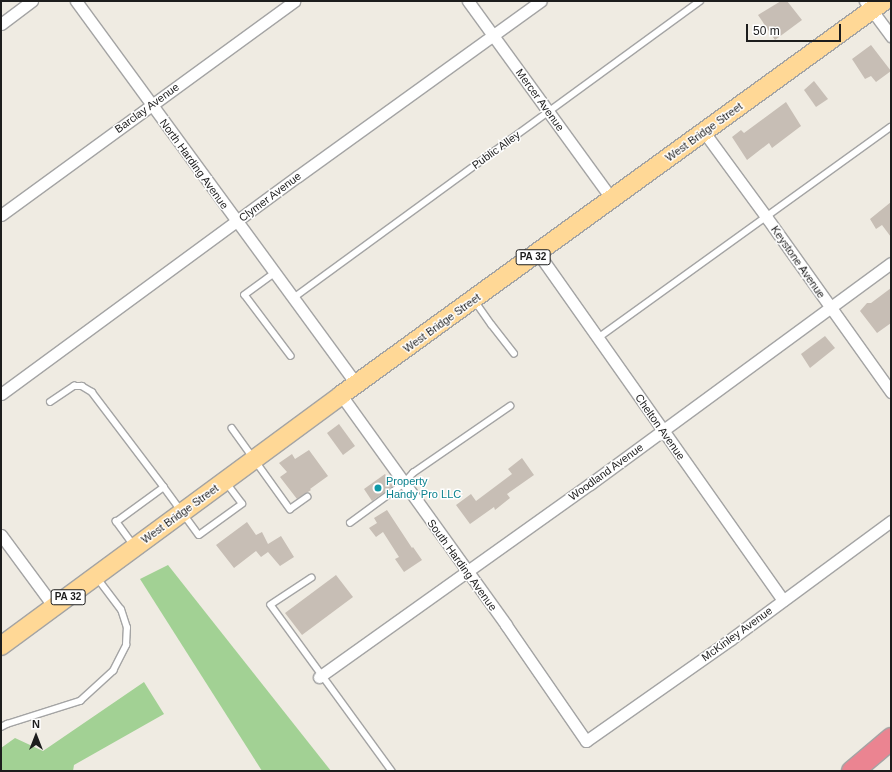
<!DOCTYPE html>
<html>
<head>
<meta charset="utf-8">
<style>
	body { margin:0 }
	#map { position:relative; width:892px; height:772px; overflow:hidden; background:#efebe2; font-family:Arial,sans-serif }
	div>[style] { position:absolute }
	.forest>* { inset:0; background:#a2d194 }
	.building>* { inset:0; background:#c7beb5 }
	.roads { filter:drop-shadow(1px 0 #a4a4a4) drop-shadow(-1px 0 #a4a4a4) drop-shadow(0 1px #a4a4a4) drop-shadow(0 -1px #a4a4a4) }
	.service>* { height:5.5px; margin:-2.75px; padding:0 2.75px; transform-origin:2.75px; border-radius:2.75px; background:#fff }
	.minor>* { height:11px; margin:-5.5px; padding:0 5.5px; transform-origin:5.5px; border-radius:5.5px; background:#fff }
	.primary>* { height:18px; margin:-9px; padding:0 9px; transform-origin:9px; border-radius:9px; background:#ffd896 }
	.motorway>* { height:21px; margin:-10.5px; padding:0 10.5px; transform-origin:10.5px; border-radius:10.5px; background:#eb8491 }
	.dots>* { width:11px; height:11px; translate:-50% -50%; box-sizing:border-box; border:2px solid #fff; border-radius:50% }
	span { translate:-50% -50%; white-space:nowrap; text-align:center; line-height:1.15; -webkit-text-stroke:3px #fff; paint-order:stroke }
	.shield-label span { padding:1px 3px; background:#fff; border:1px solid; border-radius:3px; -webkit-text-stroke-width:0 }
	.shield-label { font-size:10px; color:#1d1d1d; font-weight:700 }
	.street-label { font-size:11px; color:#1d1d1d }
	.culture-label { font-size:11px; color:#0d838f }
	.left { translate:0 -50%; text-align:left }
	.frame { position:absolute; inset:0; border:2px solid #1d1d1d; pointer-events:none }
	.north { position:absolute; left:16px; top:716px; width:40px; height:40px; -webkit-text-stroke:3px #fff; paint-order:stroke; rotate:0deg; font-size:11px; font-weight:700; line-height:16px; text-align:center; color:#1d1d1d }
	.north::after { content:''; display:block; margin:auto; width:14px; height:18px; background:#1d1d1d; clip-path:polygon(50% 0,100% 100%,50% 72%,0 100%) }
	.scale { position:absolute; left:746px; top:24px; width:95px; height:18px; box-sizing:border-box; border:2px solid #1d1d1d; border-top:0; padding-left:5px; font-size:12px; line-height:14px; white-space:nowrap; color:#1d1d1d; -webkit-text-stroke:3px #fff; paint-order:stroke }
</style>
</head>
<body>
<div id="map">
	<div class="forest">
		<div style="clip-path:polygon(168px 565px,331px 771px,262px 771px,140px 579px)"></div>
		<div style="clip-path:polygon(144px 682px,164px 714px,74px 765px,73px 771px,1px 771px,1px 748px,15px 738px,43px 751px)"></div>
	</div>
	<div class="building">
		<div style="clip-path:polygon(781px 1px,787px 1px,802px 20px,775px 40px,758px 15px)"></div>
		<div style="clip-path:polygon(871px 45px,891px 71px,876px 82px,871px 76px,865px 79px,852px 59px)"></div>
		<div style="clip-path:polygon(814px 81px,828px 99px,816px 107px,804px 90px)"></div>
		<div style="clip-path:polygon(786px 102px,801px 126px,772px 148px,769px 143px,747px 160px,732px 137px,741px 130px,744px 133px)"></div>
		<div style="clip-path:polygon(891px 202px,891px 237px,882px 225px,876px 229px,870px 219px)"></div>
		<div style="clip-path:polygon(891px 288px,891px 323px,877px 333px,860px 311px,867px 303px,871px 303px)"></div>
		<div style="clip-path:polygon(825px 336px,835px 348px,810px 368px,801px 354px)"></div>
		<div style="clip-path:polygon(339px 424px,355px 446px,343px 455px,327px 433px)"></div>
		<div style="clip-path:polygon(309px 450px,328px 476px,310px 489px,311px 490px,297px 499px,280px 477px,287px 472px,279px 463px,292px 454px,295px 459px)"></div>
		<div style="clip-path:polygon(522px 458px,534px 475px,507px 494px,510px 498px,495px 510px,494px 507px,470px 524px,456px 505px,471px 494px,476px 501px,512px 474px,508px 469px)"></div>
		<div style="clip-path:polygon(385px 474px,393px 486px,372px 501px,364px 489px)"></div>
		<div style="clip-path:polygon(387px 510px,412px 548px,413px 547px,422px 560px,404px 572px,395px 559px,399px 557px,383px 532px,376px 537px,369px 528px,377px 523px,374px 518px)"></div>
		<div style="clip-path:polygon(247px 522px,256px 535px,262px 532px,268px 544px,281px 536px,294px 557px,280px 566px,268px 552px,261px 557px,256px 551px,234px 568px,216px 545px)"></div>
		<div style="clip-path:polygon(336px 575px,353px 597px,302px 635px,285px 613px)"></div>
	</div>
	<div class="roads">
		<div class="service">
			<div style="left:274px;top:274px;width:36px;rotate:144deg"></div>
			<div style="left:245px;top:295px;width:76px;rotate:53deg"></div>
			<div style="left:292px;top:299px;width:505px;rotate:-36.14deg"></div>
			<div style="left:475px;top:301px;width:29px;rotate:55deg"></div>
			<div style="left:492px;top:325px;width:36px;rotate:52deg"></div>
			<div style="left:598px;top:338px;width:361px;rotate:-35.8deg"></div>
			<div style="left:50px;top:402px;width:29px;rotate:-34deg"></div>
			<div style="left:74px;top:386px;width:8px"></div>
			<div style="left:82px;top:386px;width:12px;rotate:31deg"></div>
			<div style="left:92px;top:392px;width:119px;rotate:52.8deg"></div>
			<div style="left:232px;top:428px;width:100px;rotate:54.4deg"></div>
			<div style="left:290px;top:509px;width:21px;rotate:-35deg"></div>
			<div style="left:350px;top:523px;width:66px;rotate:-36.3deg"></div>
			<div style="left:403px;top:484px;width:15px;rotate:-48deg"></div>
			<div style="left:413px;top:473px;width:118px;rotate:-34.6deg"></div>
			<div style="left:133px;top:545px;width:29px;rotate:-126deg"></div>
			<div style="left:116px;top:522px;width:59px;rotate:-36.1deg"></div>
			<div style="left:164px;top:487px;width:59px;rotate:53.9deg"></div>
			<div style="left:199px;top:535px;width:53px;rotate:-35.8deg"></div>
			<div style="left:242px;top:504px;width:26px;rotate:-127deg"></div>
			<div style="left:312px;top:578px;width:49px;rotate:146.6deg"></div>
			<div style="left:271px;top:605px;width:205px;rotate:53.9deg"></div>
			<div style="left:1px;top:727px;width:7px;rotate:-27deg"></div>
			<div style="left:7px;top:724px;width:77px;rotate:-17.5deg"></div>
			<div style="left:80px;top:701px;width:45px;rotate:-42.3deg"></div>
			<div style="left:113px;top:671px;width:29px;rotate:-63deg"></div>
			<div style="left:126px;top:645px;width:17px;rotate:-87deg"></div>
			<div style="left:127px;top:628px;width:19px;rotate:-108deg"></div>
			<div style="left:121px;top:610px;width:41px;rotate:-127.1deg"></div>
		</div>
		<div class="minor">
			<div style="left:76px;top:1px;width:474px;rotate:53.8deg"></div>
			<div style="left:468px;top:1px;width:245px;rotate:54deg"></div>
			<div style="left:865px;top:1px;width:44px;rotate:53.4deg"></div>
			<div style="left:1px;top:24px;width:39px;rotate:-37deg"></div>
			<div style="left:704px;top:132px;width:107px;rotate:53.8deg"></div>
			<div style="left:767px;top:218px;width:214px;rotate:54.5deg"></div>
			<div style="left:1px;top:215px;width:363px;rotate:-36.1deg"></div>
			<div style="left:538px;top:253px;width:425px;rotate:54.8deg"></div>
			<div style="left:1px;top:394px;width:368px;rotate:-36.3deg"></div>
			<div style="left:298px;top:176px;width:299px;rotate:-35.8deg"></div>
			<div style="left:341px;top:395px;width:283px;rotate:54.3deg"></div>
			<div style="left:506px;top:625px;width:141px;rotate:55.4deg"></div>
			<div style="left:586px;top:741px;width:177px;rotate:-35.1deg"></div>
			<div style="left:731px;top:639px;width:199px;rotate:-36.4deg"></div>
			<div style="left:1px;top:535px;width:89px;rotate:53.6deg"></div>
			<div style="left:319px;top:677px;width:333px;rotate:-35.5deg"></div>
			<div style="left:590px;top:484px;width:373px;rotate:-36.3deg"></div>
		</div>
		<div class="primary">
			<div style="left:1px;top:646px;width:423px;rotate:-36.4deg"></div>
			<div style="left:341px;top:395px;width:671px;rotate:-35.96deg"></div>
		</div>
		<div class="motorway">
			<div style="left:852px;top:771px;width:51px;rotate:-40.2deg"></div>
		</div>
	</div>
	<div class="dots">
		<div style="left:378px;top:488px;background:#0f9aa8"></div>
	</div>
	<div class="shield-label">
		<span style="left:533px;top:257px">PA 32</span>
		<span style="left:68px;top:597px">PA 32</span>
	</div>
	<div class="street-label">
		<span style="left:540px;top:100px;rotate:54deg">Mercer Avenue</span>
		<span style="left:147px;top:108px;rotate:-36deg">Barclay Avenue</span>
		<span style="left:704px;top:132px;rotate:-36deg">West Bridge Street</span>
		<span style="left:496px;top:150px;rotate:-36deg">Public Alley</span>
		<span style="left:194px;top:164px;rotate:54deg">North Harding Avenue</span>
		<span style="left:270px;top:197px;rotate:-37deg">Clymer Avenue</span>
		<span style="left:798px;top:262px;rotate:55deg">Keystone Avenue</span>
		<span style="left:442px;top:323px;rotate:-36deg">West Bridge Street</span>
		<span style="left:660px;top:427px;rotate:55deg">Chelton Avenue</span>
		<span style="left:606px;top:472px;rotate:-36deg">Woodland Avenue</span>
		<span style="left:180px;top:514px;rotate:-36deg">West Bridge Street</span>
		<span style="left:462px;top:565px;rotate:54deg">South Harding Avenue</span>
		<span style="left:737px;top:634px;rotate:-36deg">McKinley Avenue</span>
	</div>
	<div class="culture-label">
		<span class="left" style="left:386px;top:488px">Property<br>Handy Pro LLC</span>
	</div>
	<div class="frame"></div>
	<div class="north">N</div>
	<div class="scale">50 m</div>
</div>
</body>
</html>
